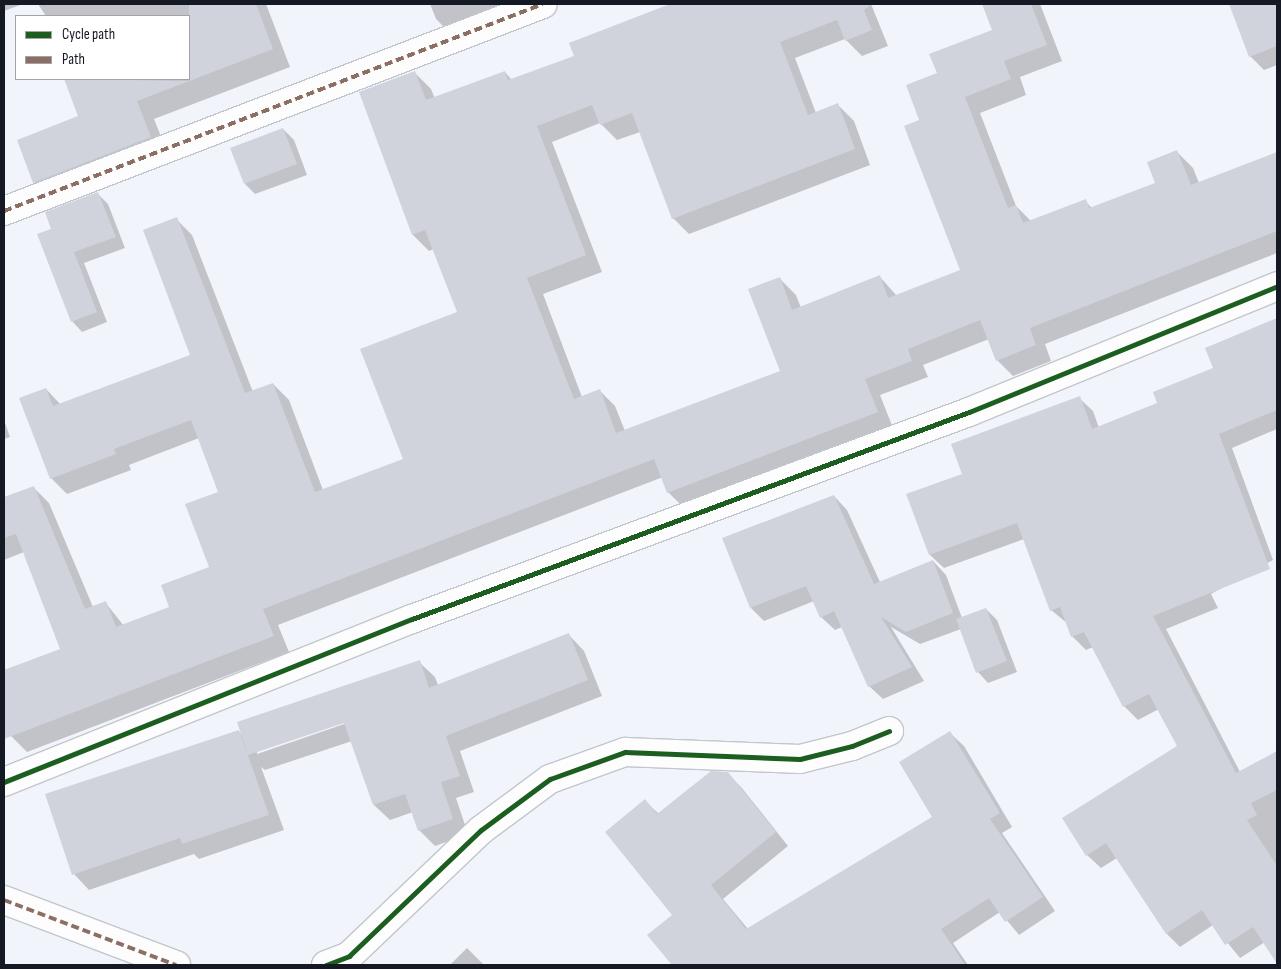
<!DOCTYPE html>
<html>
<head>
<meta charset="utf-8">
<style>
	body { margin:0 }
	#map { position:relative; width:1281px; height:969px; overflow:hidden; background:#f2f4fb; font-family:"Sofia Sans Condensed",sans-serif }
	div>[style] { position:absolute }
	.shadow>* { inset:0; background:#0003 }
	.building>* { inset:0; background:#d0d3dc }
	.roads { filter:drop-shadow(1px 0 #c2c6ce) drop-shadow(-1px 0 #c2c6ce) drop-shadow(0 1px #c2c6ce) drop-shadow(0 -1px #c2c6ce) }
	.street>* { height:28px; margin:-14px; padding:0 14px; transform-origin:14px; border-radius:14px; background:#fdfdfe }
	.quiet>* { height:4px; margin-top:-2px; transform-origin:0; background:repeating-linear-gradient(90deg,#8d6e63 0 8px,transparent 0 12px) }
	.cycleway>* { height:5px; margin:-2.5px; padding:0 2.5px; transform-origin:2.5px; border-radius:2.5px; background:#1b5e20 }
	span { translate:-50% -50%; white-space:nowrap; text-align:center; line-height:1.15; -webkit-text-stroke:4px #fff; paint-order:stroke }
	.frame { position:absolute; inset:0; border:5px solid #151923; pointer-events:none }
	.legend { position:absolute; left:15px; top:15px; width:175px; height:65px; box-sizing:border-box; background:#fff; border:1px solid #a1a3a7; margin:0; padding:6px 9px; list-style:none; font-size:15px; color:#151923 }
	.legend li { display:flex; align-items:center; gap:10px; height:25px }
	.legend b { width:25px; border:1px solid #a1a3a7 }
</style>
</head>
<body>
<div id="map">
	<div class="shadow">
		<div style="clip-path:polygon(4px 4px,23px 4px,4px 11px)"></div>
		<div style="clip-path:polygon(38px 4px,266px 4px,290px 67px,154px 119px,168px 154px,52px 200px,34px 182px,80px 117px,66px 82px,76px 79px,189px 79px,189px 16px,46px 16px)"></div>
		<div style="clip-path:polygon(430px 4px,513px 4px,452px 35px,436px 19px)"></div>
		<div style="clip-path:polygon(674px 4px,871px 4px,888px 46px,862px 56px,845px 39px,795px 58px,816px 113px,838px 105px,854px 121px,870px 165px,689px 234px,673px 218px,640px 132px,617px 140px,600px 123px,552px 142px,602px 272px,543px 294px,582px 397px,599px 390px,615px 406px,625px 431px,782px 372px,780px 279px,796px 295px,801px 308px,880px 277px,897px 296px,962px 271px,921px 120px,938px 74px,994px 31px,983px 4px,1040px 4px,1062px 61px,1020px 77px,1026px 95px,980px 113px,1016px 206px,1031px 221px,1085px 201px,1092px 208px,1157px 183px,1177px 152px,1193px 168px,1199px 183px,1277px 153px,1277px 253px,1045px 344px,1051px 361px,1013px 376px,997px 360px,989px 339px,923px 365px,928px 377px,880px 395px,893px 428px,684px 508px,668px 492px,663px 477px,278px 625px,289px 652px,27px 752px,11px 736px,4px 719px,4px 671px,62px 649px,24px 552px,4px 560px,4px 499px,33px 487px,49px 503px,93px 607px,105px 602px,124px 626px,171px 608px,211px 567px,220px 492px,199px 438px,129px 465px,131px 470px,67px 494px,51px 478px,46px 389px,61px 405px,192px 355px,176px 219px,192px 235px,253px 392px,273px 384px,289px 400px,323px 490px,404px 460px,459px 313px,434px 249px,429px 251px,413px 235px,361px 93px,415px 73px,431px 89px,435px 99px,505px 72px,512px 80px,575px 56px,570px 43px)"></div>
		<div style="clip-path:polygon(1230px 4px,1277px 4px,1277px 65px,1264px 70px,1250px 56px)"></div>
		<div style="clip-path:polygon(283px 129px,294px 140px,307px 175px,255px 194px,245px 184px)"></div>
		<div style="clip-path:polygon(97px 193px,108px 204px,125px 248px,84px 263px,107px 322px,82px 332px,72px 321px,53px 230px)"></div>
		<div style="clip-path:polygon(1277px 320px,1277px 429px,1232px 448px,1273px 560px,1211px 594px,1218px 608px,1166px 629px,1240px 772px,1277px 753px,1277px 957px,1265px 942px,1240px 958px,1213px 925px,1180px 947px,1166px 933px,1117px 858px,1101px 868px,1087px 855px,1179px 747px,1159px 709px,1138px 720px,1124px 706px,1093px 647px,1086px 650px,1072px 636px,1067px 623px,1051px 610px,1024px 539px,944px 568px,930px 555px,964px 474px,1079px 398px,1093px 411px,1099px 428px,1159px 403px,1215px 369px,1206px 348px)"></div>
		<div style="clip-path:polygon(4px 420px,10px 437px,4px 439px)"></div>
		<div style="clip-path:polygon(834px 496px,847px 510px,880px 582px,933px 561px,946px 575px,962px 618px,986px 609px,997px 620px,1017px 672px,988px 683px,978px 672px,961px 629px,920px 644px,891px 627px,924px 681px,883px 699px,869px 686px,842px 627px,835px 630px,821px 617px,814px 601px,764px 621px,751px 608px)"></div>
		<div style="clip-path:polygon(evenodd,569px 635px,584px 651px,602px 696px,460px 751px,474px 792px,456px 798px,468px 834px,435px 846px,419px 830px,413px 812px,390px 820px,374px 805px,352px 741px,265px 770px,261px 767px,284px 830px,199px 859px,194px 854px,89px 890px,74px 874px,239px 732px,243px 736px,419px 662px,435px 677px,438px 685px,569px 635px,350px 720px,350px 722px,257px 754px,257px 751px,350px 720px)"></div>
		<div style="clip-path:polygon(950px 733px,964px 746px,1012px 827px,1002px 833px,1055px 911px,1019px 935px,1000px 912px,953px 943px,968px 965px,673px 965px,649px 936px,674px 915px,645px 801px,659px 814px,727px 773px,741px 787px,788px 846px,723px 899px,748px 929px,933px 817px)"></div>
		<div style="clip-path:polygon(467px 948px,484px 965px,450px 965px)"></div>
	</div>
	<div class="building">
		<div style="clip-path:polygon(189px 4px,256px 4px,273px 49px,137px 101px,151px 137px,33px 183px,17px 140px,78px 116px,64px 79px,189px 81px)"></div>
		<div style="clip-path:polygon(670px 4px,872px 4px,864px 10px,872px 30px,845px 41px,837px 20px,780px 42px,808px 115px,838px 103px,855px 149px,672px 219px,632px 113px,600px 125px,592px 105px,537px 126px,586px 255px,527px 278px,574px 399px,600px 389px,616px 433px,780px 371px,748px 289px,780px 277px,792px 310px,880px 275px,888px 298px,960px 270px,904px 126px,919px 120px,906px 85px,937px 73px,929px 54px,992px 30px,982px 4px,1031px 4px,1047px 45px,1004px 61px,1011px 79px,965px 97px,1008px 208px,1016px 205px,1023px 223px,1086px 199px,1089px 208px,1155px 183px,1147px 162px,1177px 150px,1191px 185px,1277px 152px,1277px 231px,1030px 328px,1036px 345px,996px 361px,980px 320px,908px 349px,912px 361px,865px 379px,878px 412px,667px 493px,654px 459px,263px 609px,274px 636px,4px 739px,4px 670px,60px 649px,16px 534px,4px 538px,4px 497px,34px 486px,85px 609px,106px 601px,116px 627px,169px 607px,161px 585px,209px 567px,185px 504px,218px 492px,191px 420px,114px 449px,116px 454px,50px 479px,19px 398px,46px 388px,53px 406px,190px 355px,143px 230px,177px 217px,245px 393px,273px 383px,315px 492px,403px 459px,360px 349px,457px 312px,425px 230px,412px 235px,359px 92px,415px 71px,426px 100px,505px 71px,508px 80px,574px 56px,569px 43px)"></div>
		<div style="clip-path:polygon(1229px 4px,1277px 4px,1277px 46px,1249px 57px)"></div>
		<div style="clip-path:polygon(283px 128px,297px 164px,244px 184px,230px 148px)"></div>
		<div style="clip-path:polygon(98px 192px,116px 237px,74px 252px,97px 312px,71px 322px,37px 234px,51px 229px,45px 212px)"></div>
		<div style="clip-path:polygon(1277px 318px,1277px 410px,1219px 434px,1270px 569px,1153px 616px,1236px 773px,1277px 751px,1277px 790px,1251px 803px,1257px 815px,1247px 820px,1277px 866px,1277px 964px,1253px 927px,1225px 945px,1202px 910px,1166px 934px,1106px 843px,1086px 856px,1062px 818px,1177px 746px,1149px 694px,1123px 707px,1084px 632px,1071px 637px,1060px 607px,1050px 611px,1017px 523px,929px 555px,906px 494px,962px 474px,951px 444px,1080px 396px,1092px 429px,1157px 403px,1153px 392px,1213px 368px,1205px 348px)"></div>
		<div style="clip-path:polygon(834px 495px,874px 584px,933px 560px,953px 613px,906px 632px,881px 617px,912px 667px,868px 687px,834px 611px,820px 618px,806px 586px,750px 608px,722px 538px)"></div>
		<div style="clip-path:polygon(986px 608px,1007px 661px,976px 673px,956px 619px)"></div>
		<div style="clip-path:polygon(569px 633px,588px 680px,446px 736px,460px 776px,441px 782px,453px 819px,418px 831px,405px 794px,373px 805px,344px 723px,248px 755px,237px 722px,420px 660px,429px 688px)"></div>
		<div style="clip-path:polygon(239px 730px,269px 815px,182px 844px,180px 838px,72px 875px,45px 794px)"></div>
		<div style="clip-path:polygon(950px 731px,1000px 813px,990px 819px,1043px 897px,1005px 922px,989px 898px,941px 929px,965px 965px,672px 965px,647px 935px,672px 915px,605px 832px,645px 799px,657px 814px,711px 771px,728px 772px,776px 832px,711px 885px,746px 929px,932px 817px,899px 762px)"></div>
	</div>
	<div class="roads">
		<div class="street">
			<div style="left:4px;top:211px;width:577px;rotate:-21.01deg"></div>
			<div style="left:4px;top:782px;width:439px;rotate:-21.8deg"></div>
			<div style="left:412px;top:619px;width:594px;rotate:-20.39deg"></div>
			<div style="left:969px;top:412px;width:333px;rotate:-22.2deg"></div>
			<div style="left:4px;top:900px;width:184px;rotate:20.7deg"></div>
			<div style="left:326px;top:965px;width:25px;rotate:-21deg"></div>
			<div style="left:349px;top:956px;width:182px;rotate:-43.7deg"></div>
			<div style="left:481px;top:830px;width:86px;rotate:-36.5deg"></div>
			<div style="left:550px;top:779px;width:80px;rotate:-19.8deg"></div>
			<div style="left:625px;top:752px;width:175px;rotate:2.3deg"></div>
			<div style="left:800px;top:759px;width:54px;rotate:-14deg"></div>
			<div style="left:852px;top:746px;width:40px;rotate:-22deg"></div>
		</div>
	</div>
	<div class="quiet">
		<div style="left:4px;top:211px;width:577px;rotate:-21.01deg"></div>
		<div style="left:4px;top:900px;width:184px;rotate:20.7deg"></div>
	</div>
	<div class="cycleway">
		<div style="left:4px;top:782px;width:439px;rotate:-21.8deg"></div>
		<div style="left:412px;top:619px;width:594px;rotate:-20.39deg"></div>
		<div style="left:969px;top:412px;width:333px;rotate:-22.2deg"></div>
		<div style="left:326px;top:965px;width:25px;rotate:-21deg"></div>
		<div style="left:349px;top:956px;width:182px;rotate:-43.7deg"></div>
		<div style="left:481px;top:830px;width:86px;rotate:-36.5deg"></div>
		<div style="left:550px;top:779px;width:80px;rotate:-19.8deg"></div>
		<div style="left:625px;top:752px;width:175px;rotate:2.3deg"></div>
		<div style="left:800px;top:759px;width:54px;rotate:-14deg"></div>
		<div style="left:852px;top:746px;width:40px;rotate:-22deg"></div>
	</div>
	<div class="frame"></div>
	<ul class="legend">
	<li><b style="height:6px;background:#1b5e20"></b>Cycle path</li>
	<li><b style="height:6px;background:#8d6e63"></b>Path</li>
	</ul>
</div>
</body>
</html>
